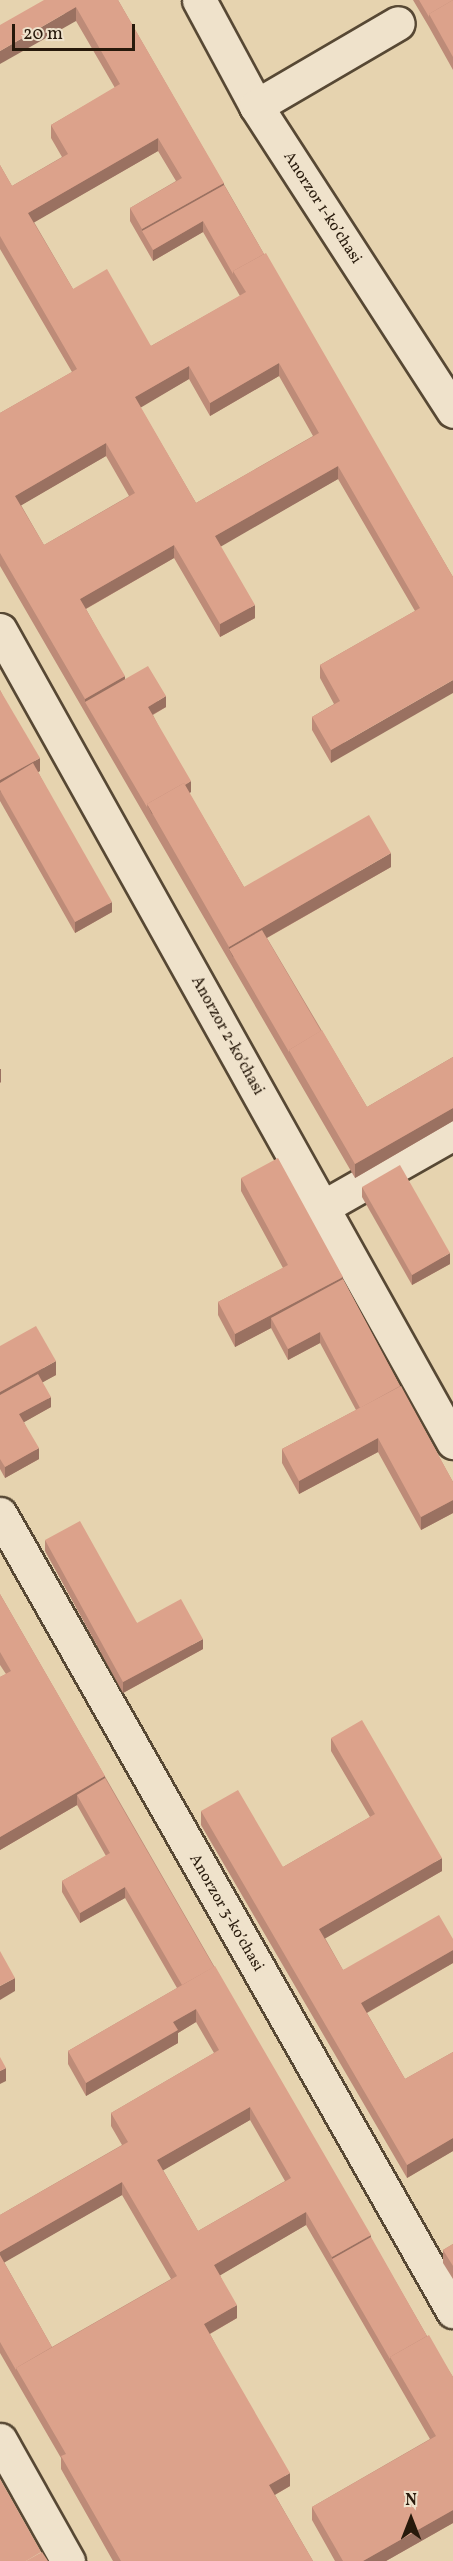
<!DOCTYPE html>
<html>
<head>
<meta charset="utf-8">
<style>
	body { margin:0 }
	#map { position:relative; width:453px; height:2561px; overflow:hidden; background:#e6d3af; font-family:Vollkorn,serif }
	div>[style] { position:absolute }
	.roads { filter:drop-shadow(2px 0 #574834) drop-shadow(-2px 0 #574834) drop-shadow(0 2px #574834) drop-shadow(0 -2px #574834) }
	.minor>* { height:33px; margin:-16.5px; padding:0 16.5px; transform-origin:16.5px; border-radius:16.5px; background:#efe2cb }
	.wall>* { inset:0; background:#bd8b78 }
	.shaded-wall>* { inset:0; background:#9a7161 }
	.building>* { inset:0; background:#dca28b }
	span { translate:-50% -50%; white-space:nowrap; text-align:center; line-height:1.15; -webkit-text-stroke:6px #efe2cb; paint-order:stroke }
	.street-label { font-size:16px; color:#27190b }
	.north { position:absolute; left:381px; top:2489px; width:60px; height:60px; -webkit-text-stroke:4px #efe2cb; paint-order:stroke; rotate:0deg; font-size:16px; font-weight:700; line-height:24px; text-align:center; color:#27190b }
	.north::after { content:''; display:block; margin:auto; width:21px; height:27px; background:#27190b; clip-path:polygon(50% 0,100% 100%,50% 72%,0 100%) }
	.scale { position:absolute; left:12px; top:24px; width:123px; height:27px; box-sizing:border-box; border:3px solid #27190b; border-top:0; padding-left:8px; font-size:18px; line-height:21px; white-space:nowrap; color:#27190b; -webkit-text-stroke:4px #efe2cb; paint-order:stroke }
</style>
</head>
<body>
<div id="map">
	<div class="roads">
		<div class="minor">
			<div style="left:199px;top:0;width:120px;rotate:61.7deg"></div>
			<div style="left:256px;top:106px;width:363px;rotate:57.1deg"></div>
			<div style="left:256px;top:106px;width:164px;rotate:-30.3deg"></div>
			<div style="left:0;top:630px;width:930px;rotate:60.84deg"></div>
			<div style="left:323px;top:1207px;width:150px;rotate:-29.6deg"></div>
			<div style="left:0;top:1514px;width:917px;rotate:60.39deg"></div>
			<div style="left:0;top:2440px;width:139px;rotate:60.7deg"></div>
		</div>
	</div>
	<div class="wall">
		<div style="clip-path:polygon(evenodd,44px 0,118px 0,264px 254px,453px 577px,331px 763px,312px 730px,312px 717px,334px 704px,320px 678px,320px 665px,415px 611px,338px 479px,220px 546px,255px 618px,220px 637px,174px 558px,86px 609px,125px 679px,166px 707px,153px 715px,191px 792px,189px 793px,244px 887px,391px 867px,267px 938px,367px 1107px,453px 1057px,453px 1121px,355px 1178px,0 566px,0 413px,72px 372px,0 249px,0 165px,12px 186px,62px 157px,51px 138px,51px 125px,115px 88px,76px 21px,44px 0,158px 151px,176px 181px,130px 208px,130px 221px,153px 261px,203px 232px,240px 296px,151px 346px,73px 289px,34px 222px,158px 151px,44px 0,279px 376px,313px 436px,196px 503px,140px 407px,189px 379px,210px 416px,279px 376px,44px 0,106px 456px,129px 496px,44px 545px,21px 505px,106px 456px)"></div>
		<div style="clip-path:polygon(413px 0,453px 0,453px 70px,429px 27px)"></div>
		<div style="clip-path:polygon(0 690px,40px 771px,38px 772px,112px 912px,75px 933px,0 801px)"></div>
		<div style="clip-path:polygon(241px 1178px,343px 1279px,400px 1386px,453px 1482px,453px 1513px,421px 1530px,378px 1452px,299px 1494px,282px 1463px,282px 1449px,356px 1410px,320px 1343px,288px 1360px,271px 1328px,235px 1347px,218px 1315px,218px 1302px,283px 1268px,241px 1191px)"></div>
		<div style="clip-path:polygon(362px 1187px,450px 1264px,412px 1285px,362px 1197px)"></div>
		<div style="clip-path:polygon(0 1346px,56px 1375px,42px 1382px,51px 1407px,24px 1422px,39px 1459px,5px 1478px,0 1469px)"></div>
		<div style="clip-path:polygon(45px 1540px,137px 1623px,203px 1649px,123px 1693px,45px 1551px)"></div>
		<div style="clip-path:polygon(evenodd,0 1594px,427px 2336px,453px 2377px,453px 2523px,386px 2561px,335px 2561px,312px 2520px,312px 2507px,430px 2439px,306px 2225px,220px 2275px,237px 2318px,210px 2334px,290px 2486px,275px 2495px,313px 2561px,113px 2561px,61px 2469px,61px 2458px,0 2353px,0 2215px,122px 2145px,111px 2126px,111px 2113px,214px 2053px,196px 2022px,178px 2033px,178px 2043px,86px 2096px,68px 2064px,68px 2051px,177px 1988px,125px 1898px,80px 1923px,62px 1892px,62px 1881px,106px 1856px,77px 1805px,0 1850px,0 1677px,6px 1674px,0 1665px,0 1594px,250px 2120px,285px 2181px,198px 2231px,163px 2170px,250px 2120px,0 1594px,122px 2195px,171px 2279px,52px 2347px,4px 2262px,122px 2195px)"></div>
		<div style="clip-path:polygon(331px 1738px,442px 1871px,325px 1938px,343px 1970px,453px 1939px,453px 1963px,367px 2013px,405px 2079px,453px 2052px,453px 2151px,407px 2178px,201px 1825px,201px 1811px,283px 1867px,370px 1817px,331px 1751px)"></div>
		<div style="clip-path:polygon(453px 2244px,453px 2279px,443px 2263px,443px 2250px)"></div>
	</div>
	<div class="shaded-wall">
		<div style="clip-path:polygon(76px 7px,76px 21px,0 64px,0 51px)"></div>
		<div style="clip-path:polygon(158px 138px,158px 151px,28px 226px,28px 213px)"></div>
		<div style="clip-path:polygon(224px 183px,224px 196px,142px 231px,142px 229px)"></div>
		<div style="clip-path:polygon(203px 221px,203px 232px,153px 261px,153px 250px)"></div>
		<div style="clip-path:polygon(279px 363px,279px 376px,210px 416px,210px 403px)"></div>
		<div style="clip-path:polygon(189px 366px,189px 379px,135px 411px,135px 397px)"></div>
		<div style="clip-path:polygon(106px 443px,106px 456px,15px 509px,15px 496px)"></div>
		<div style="clip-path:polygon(338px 466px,338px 479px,215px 550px,215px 536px)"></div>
		<div style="clip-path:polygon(174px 545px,174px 558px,80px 612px,80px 599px)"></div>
		<div style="clip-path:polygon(255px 605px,255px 618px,220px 637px,220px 624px)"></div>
		<div style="clip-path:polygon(125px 676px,125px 689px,85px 702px,85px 699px)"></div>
		<div style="clip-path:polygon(453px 680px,453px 693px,331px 763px,331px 750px)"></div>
		<div style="clip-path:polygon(166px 696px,166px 707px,148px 717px,148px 707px)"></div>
		<div style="clip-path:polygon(40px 758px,40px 771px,1px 792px,0 790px,0 780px)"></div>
		<div style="clip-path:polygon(191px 781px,191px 792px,152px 814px,148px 806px)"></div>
		<div style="clip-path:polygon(391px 853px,391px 867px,233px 957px,229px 949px,229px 947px)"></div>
		<div style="clip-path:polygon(112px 902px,112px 912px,75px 933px,75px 922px)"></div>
		<div style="clip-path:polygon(0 1069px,1px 1069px,1px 1082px,0 1083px)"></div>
		<div style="clip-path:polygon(453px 1108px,453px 1121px,355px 1178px,355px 1164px)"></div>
		<div style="clip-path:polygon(450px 1253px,450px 1264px,412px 1285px,412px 1275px)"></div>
		<div style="clip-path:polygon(343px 1277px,343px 1290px,271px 1318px,271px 1328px,235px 1347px,235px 1334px)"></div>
		<div style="clip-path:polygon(320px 1332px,320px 1343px,288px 1360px,288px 1349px)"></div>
		<div style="clip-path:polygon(56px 1361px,56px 1375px,0 1406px,0 1392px)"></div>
		<div style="clip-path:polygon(51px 1397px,51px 1407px,19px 1425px,19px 1414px)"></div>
		<div style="clip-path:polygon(378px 1438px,378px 1452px,299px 1494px,299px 1481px)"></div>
		<div style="clip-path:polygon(39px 1448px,39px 1459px,5px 1478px,5px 1467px)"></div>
		<div style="clip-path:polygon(453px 1500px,453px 1513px,421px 1530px,421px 1517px)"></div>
		<div style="clip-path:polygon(203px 1639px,203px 1649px,123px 1693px,123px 1682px)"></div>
		<div style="clip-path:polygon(105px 1776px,105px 1789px,77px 1795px,77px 1805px,0 1850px,0 1837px)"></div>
		<div style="clip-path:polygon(442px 1858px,442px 1871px,319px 1942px,319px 1929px)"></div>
		<div style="clip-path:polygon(125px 1887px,125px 1898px,80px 1923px,80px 1913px)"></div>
		<div style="clip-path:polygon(453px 1950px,453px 1963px,361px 2016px,361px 2003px)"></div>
		<div style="clip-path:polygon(15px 1978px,15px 1991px,0 2000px,0 1986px)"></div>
		<div style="clip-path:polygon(196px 2009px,196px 2022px,178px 2033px,178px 2043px,86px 2096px,86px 2083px,173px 2022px)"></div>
		<div style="clip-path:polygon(6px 2068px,6px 2081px,0 2084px,0 2071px)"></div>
		<div style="clip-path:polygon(250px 2107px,250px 2120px,157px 2174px,157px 2160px)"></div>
		<div style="clip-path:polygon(453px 2138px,453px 2151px,407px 2178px,407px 2165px)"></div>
		<div style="clip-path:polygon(122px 2182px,122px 2195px,0 2265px,0 2252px)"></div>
		<div style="clip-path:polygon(306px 2212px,306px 2225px,214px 2279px,214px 2265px)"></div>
		<div style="clip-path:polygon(371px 2235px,371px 2248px,332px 2259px,332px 2257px)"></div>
		<div style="clip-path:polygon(237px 2305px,237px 2318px,204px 2337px,204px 2324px)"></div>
		<div style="clip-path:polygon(290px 2473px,290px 2486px,269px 2498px,269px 2485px)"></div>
		<div style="clip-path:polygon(453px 2510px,453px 2523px,386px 2561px,363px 2561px)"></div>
	</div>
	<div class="building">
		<div style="clip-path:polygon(evenodd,44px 0,118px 0,224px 183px,142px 229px,130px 208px,182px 178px,158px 138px,28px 213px,73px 289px,107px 269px,151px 346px,246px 292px,233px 271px,266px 253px,453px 577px,453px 680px,331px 750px,312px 717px,340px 701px,320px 665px,420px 608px,338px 466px,215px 536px,255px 605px,220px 624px,174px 545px,80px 599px,125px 676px,85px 699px,0 553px,0 413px,77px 369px,0 236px,0 165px,12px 186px,68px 154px,51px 125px,120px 84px,76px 7px,0 51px,0 25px,44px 0,279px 363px,319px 433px,196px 503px,135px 397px,189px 366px,210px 403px,279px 363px,44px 0,106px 443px,135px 493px,44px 545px,15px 496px,106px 443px)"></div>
		<div style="clip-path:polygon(419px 0,453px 0,429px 14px,429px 17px)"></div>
		<div style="clip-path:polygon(453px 0,453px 57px,429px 14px)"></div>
		<div style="clip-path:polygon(224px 185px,264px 254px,233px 271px,233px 274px,203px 221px,153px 250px,142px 231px)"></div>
		<div style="clip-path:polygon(148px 666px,166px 696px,148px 707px,191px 781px,185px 785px,184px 783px,147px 804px,147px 807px,85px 702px)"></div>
		<div style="clip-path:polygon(0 690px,40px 758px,0 780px)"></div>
		<div style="clip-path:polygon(33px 763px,112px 902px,75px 922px,0 790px,0 783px)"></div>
		<div style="clip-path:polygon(184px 783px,244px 887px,369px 815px,391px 853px,229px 947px,147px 804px)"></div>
		<div style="clip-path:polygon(262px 930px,321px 1031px,289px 1050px,289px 1052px,229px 949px)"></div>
		<div style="clip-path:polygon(322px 1030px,367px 1107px,453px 1057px,453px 1108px,355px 1164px,289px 1050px)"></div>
		<div style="clip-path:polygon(278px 1158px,343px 1277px,235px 1334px,218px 1302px,288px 1265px,241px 1178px)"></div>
		<div style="clip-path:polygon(400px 1165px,450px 1253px,412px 1275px,362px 1187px)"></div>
		<div style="clip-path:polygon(343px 1279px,400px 1386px,360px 1408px,320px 1332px,288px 1349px,271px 1318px)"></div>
		<div style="clip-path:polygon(36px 1326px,56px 1361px,0 1392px,0 1346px)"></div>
		<div style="clip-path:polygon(38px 1374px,51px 1397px,19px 1414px,39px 1448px,5px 1467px,0 1459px,0 1395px)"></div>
		<div style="clip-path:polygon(401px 1386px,453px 1482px,453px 1500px,421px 1517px,378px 1438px,299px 1481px,282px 1449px)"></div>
		<div style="clip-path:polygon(80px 1521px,137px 1623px,181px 1599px,203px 1639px,123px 1682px,45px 1540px)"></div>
		<div style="clip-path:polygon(0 1594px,105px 1776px,0 1837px,0 1677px,11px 1671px,0 1652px)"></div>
		<div style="clip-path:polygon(362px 1720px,442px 1858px,319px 1929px,343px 1970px,439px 1915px,453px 1939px,453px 1950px,361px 2003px,405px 2079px,453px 2052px,453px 2138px,407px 2165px,201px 1811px,238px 1790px,283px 1867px,375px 1814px,331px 1738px)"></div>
		<div style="clip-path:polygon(105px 1778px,214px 1967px,182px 1985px,125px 1887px,80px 1913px,62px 1881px,110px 1853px,77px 1795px)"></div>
		<div style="clip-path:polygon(0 1951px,15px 1978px,0 1986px)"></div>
		<div style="clip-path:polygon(evenodd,215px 1966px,371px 2235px,332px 2257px,306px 2212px,214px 2265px,237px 2305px,204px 2324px,290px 2473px,269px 2485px,313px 2561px,121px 2561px,61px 2456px,66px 2454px,16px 2368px,177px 2276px,122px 2182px,0 2252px,0 2215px,128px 2142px,111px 2113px,219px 2050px,196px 2009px,173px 2022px,178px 2030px,86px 2083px,68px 2051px,215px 1966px,250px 2107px,291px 2178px,198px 2231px,157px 2160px,250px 2107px)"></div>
		<div style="clip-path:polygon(0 2057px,6px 2068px,0 2071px)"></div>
		<div style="clip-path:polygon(371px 2237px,427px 2336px,390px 2357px,390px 2359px,332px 2259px)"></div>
		<div style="clip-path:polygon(453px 2244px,453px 2266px,443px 2250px)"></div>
		<div style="clip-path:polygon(0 2255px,52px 2347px,16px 2368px,16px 2370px,0 2342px)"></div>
		<div style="clip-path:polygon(429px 2335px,453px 2377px,453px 2510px,363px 2561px,343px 2561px,312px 2507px,436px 2436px,390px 2357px)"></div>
		<div style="clip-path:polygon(0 2479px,41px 2552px,26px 2561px,0 2561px)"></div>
		<div style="clip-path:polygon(42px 2552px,48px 2561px,26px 2561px)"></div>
	</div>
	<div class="street-label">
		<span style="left:322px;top:208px;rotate:57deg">Аnorzor 1-koʼchasi</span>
		<span style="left:227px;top:1036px;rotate:61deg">Аnorzor 2-koʼchasi</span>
		<span style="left:226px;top:1913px;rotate:60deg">Аnorzor 3-koʼchasi</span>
	</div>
	<div class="north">N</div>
	<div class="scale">20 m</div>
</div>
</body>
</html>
